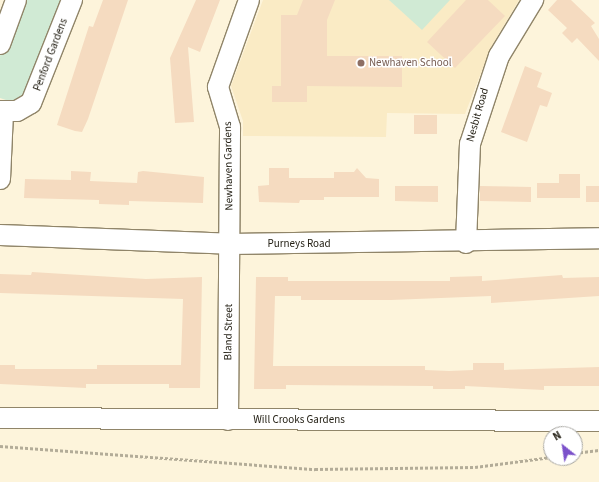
<!DOCTYPE html>
<html>
<head>
<meta charset="utf-8">
<style>
	body { margin:0 }
	#map { position:relative; width:599px; height:482px; overflow:hidden; background:#fdf4db; font-family:"Source Sans 3",sans-serif }
	div>[style] { position:absolute }
	.built>* { inset:0; background:#faebc5 }
	.green>* { inset:0; background:#d0ead4 }
	.building>* { inset:0; background:#f5dbc0 }
	.path>* { height:2.5px; margin-top:-1.25px; transform-origin:0; background:repeating-linear-gradient(90deg,#b3ac98 0 3px,transparent 0 5px) }
	.roads { filter:drop-shadow(1px 0 #908569) drop-shadow(-1px 0 #908569) drop-shadow(0 1px #908569) drop-shadow(0 -1px #908569) }
	.minor>* { height:20px; margin:-10px; padding:0 10px; transform-origin:10px; border-radius:10px; background:#fff }
	.dots>* { width:11px; height:11px; translate:-50% -50%; box-sizing:border-box; border:2px solid #fff; border-radius:50% }
	span { translate:-50% -50%; white-space:nowrap; text-align:center; line-height:1.15; -webkit-text-stroke:3px #fff; paint-order:stroke }
	.street-label { font-size:11px; color:#262217 }
	.education-label { font-size:11px; color:#785e54 }
	.left { translate:0 -50%; text-align:left }
	.north { position:absolute; left:543px; top:426px; width:40px; height:40px; box-sizing:border-box; background:#fff; border:1px solid #a8a7a2; border-radius:50%; rotate:330deg; font-size:11px; font-weight:700; line-height:16px; text-align:center; color:#262217 }
	.north::after { content:''; display:block; margin:auto; width:14px; height:18px; background:#7b51ca; clip-path:polygon(50% 0,100% 100%,50% 72%,0 100%) }
</style>
</head>
<body>
<div id="map">
	<div class="built">
		<div style="clip-path:polygon(263px 0,519px 0,491px 47px,465px 114px,387px 113px,386px 137px,243px 136px,243px 121px,231px 86px)"></div>
	</div>
	<div class="green">
		<div style="clip-path:polygon(21px 0,64px 0,26px 97px,12px 102px,0 98px,0 56px)"></div>
		<div style="clip-path:polygon(389px 0,450px 0,422px 30px)"></div>
	</div>
	<div class="building">
		<div style="clip-path:polygon(103px 0,128px 0,88px 119px,82px 132px,75px 131px,57px 125px,89px 26px,93px 27px)"></div>
		<div style="clip-path:polygon(196px 0,220px 0,200px 52px,188px 47px,194px 122px,175px 123px,170px 58px)"></div>
		<div style="clip-path:polygon(303px 0,335px 0,327px 20px,327px 56px,402px 56px,402px 87px,307px 86px,307px 102px,272px 102px,272px 86px,281px 86px,281px 15px,297px 15px)"></div>
		<div style="clip-path:polygon(466px 0,488px 0,505px 16px,455px 68px,427px 42px)"></div>
		<div style="clip-path:polygon(557px 0,571px 0,595px 23px,591px 26px,599px 39px,599px 61px,577px 38px,572px 43px,562px 33px,567px 28px,548px 10px)"></div>
		<div style="clip-path:polygon(525px 66px,542px 73px,537px 87px,552px 93px,547px 107px,540px 105px,527px 142px,501px 132px)"></div>
		<div style="clip-path:polygon(414px 115px,437px 115px,437px 134px,414px 134px)"></div>
		<div style="clip-path:polygon(269px 168px,289px 168px,289px 178px,334px 178px,334px 172px,354px 172px,357px 168px,366px 178px,379px 179px,379px 197px,324px 197px,324px 200px,300px 200px,299px 203px,259px 202px,258px 186px,269px 185px)"></div>
		<div style="clip-path:polygon(71px 171px,91px 172px,90px 181px,137px 183px,138px 172px,143px 171px,204px 177px,203px 203px,129px 201px,129px 205px,99px 204px,99px 200px,24px 198px,25px 179px,71px 180px)"></div>
		<div style="clip-path:polygon(559px 174px,580px 174px,580px 198px,537px 198px,537px 183px,559px 183px)"></div>
		<div style="clip-path:polygon(395px 186px,438px 186px,438px 202px,395px 201px)"></div>
		<div style="clip-path:polygon(480px 186px,531px 187px,531px 202px,480px 201px)"></div>
		<div style="clip-path:polygon(586px 186px,599px 186px,599px 202px,586px 202px)"></div>
		<div style="clip-path:polygon(32px 272px,146px 279px,202px 277px,200px 388px,169px 388px,169px 384px,86px 384px,86px 388px,0 384px,0 365px,15px 365px,15px 369px,97px 369px,97px 365px,181px 365px,183px 299px,0 293px,0 274px,31px 275px)"></div>
		<div style="clip-path:polygon(562px 275px,563px 278px,599px 277px,599px 296px,491px 303px,491px 296px,391px 300px,301px 300px,301px 296px,275px 296px,273px 366px,425px 366px,425px 370px,449px 371px,473px 370px,473px 363px,504px 363px,504px 370px,599px 367px,599px 386px,544px 386px,544px 390px,465px 386px,465px 389px,433px 389px,433px 386px,286px 385px,286px 389px,254px 389px,256px 277px,288px 277px,288px 281px,450px 281px,450px 277px,482px 276px,482px 281px)"></div>
	</div>
	<div class="path">
		<div style="left:0;top:446px;width:316px;rotate:4.2deg"></div>
		<div style="left:315px;top:469px;width:160px;rotate:-0.7deg"></div>
		<div style="left:475px;top:467px;width:77px;rotate:-7.5deg"></div>
		<div style="left:575px;top:453px;width:24px;rotate:-7deg"></div>
	</div>
	<div class="roads">
		<div class="minor">
			<div style="left:0;top:44px;width:47px;rotate:-70deg"></div>
			<div style="left:0;top:111px;width:17px"></div>
			<div style="left:17px;top:111px;width:16px;rotate:-30deg"></div>
			<div style="left:31px;top:103px;width:111px;rotate:-68.3deg"></div>
			<div style="left:0;top:179px;width:66px;rotate:-87.4deg"></div>
			<div style="left:0;top:235px;width:230px;rotate:2.2deg"></div>
			<div style="left:230px;top:244px;width:369px;rotate:-0.9deg"></div>
			<div style="left:466px;top:243px;width:99px;rotate:-87.7deg"></div>
			<div style="left:470px;top:144px;width:93px;rotate:-71.8deg"></div>
			<div style="left:499px;top:56px;width:66px;rotate:-58.7deg"></div>
			<div style="left:0;top:418px;width:599px;rotate:0.29deg"></div>
			<div style="left:228px;top:420px;width:293px;rotate:-89.6deg"></div>
			<div style="left:230px;top:127px;width:42px;rotate:-106.7deg"></div>
			<div style="left:218px;top:87px;width:92px;rotate:-70.4deg"></div>
		</div>
	</div>
	<div class="dots">
		<div style="left:361px;top:63px;background:#8d6e63"></div>
	</div>
	<div class="street-label">
		<span style="left:51px;top:55px;rotate:-69deg">Penford Gardens</span>
		<span style="left:478px;top:115px;rotate:-74deg">Nesbit Road</span>
		<span style="left:229px;top:166px;rotate:-91deg">Newhaven Gardens</span>
		<span style="left:299px;top:244px">Purneys Road</span>
		<span style="left:229px;top:332px;rotate:-89deg">Bland Street</span>
		<span style="left:299px;top:420px">Will Crooks Gardens</span>
	</div>
	<div class="education-label">
		<span class="left" style="left:369px;top:63px">Newhaven School</span>
	</div>
	<div class="north">N</div>
</div>
</body>
</html>
